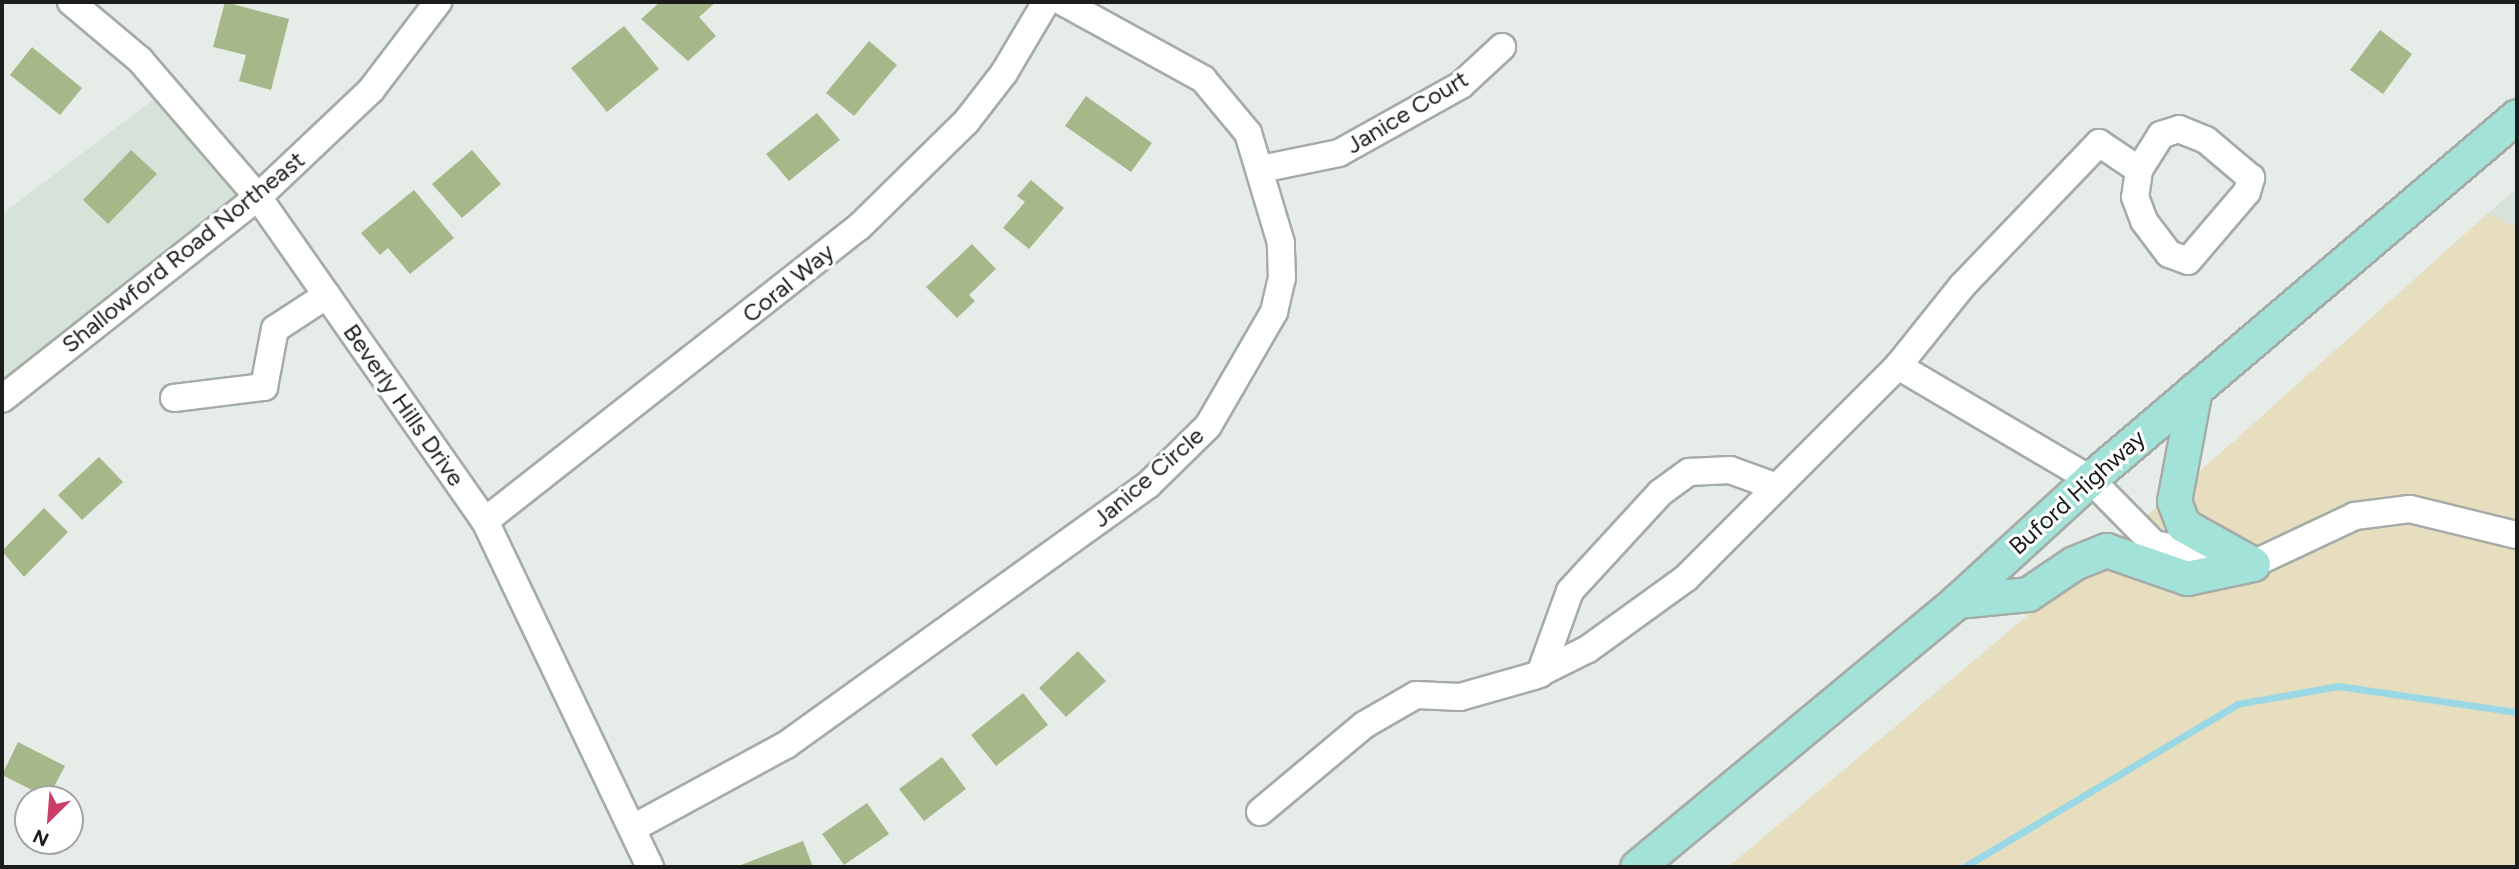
<!DOCTYPE html>
<html>
<head>
<meta charset="utf-8">
<style>
	body { margin:0 }
	#map { position:relative; width:2519px; height:869px; overflow:hidden; background:#e6ede8; font-family:Figtree,sans-serif }
	div>[style] { position:absolute }
	.built>* { inset:0; background:#d5e3d9 }
	.green>* { inset:0; background:#e6debf }
	.stream>* { height:7px; margin:-3.5px; padding:0 3.5px; transform-origin:3.5px; border-radius:3.5px; background:#9bd8e5 }
	.building>* { inset:0; background:#a6b78a }
	.roads { filter:drop-shadow(2px 0 #a5aca7) drop-shadow(-2px 0 #a5aca7) drop-shadow(0 2px #a5aca7) drop-shadow(0 -2px #a5aca7) }
	.minor>* { height:26px; margin:-13px; padding:0 13px; transform-origin:13px; border-radius:13px; background:#fff }
	.major>* { height:33px; margin:-16.5px; padding:0 16.5px; transform-origin:16.5px; border-radius:16.5px; background:#a3e2d9 }
	span { translate:-50% -50%; white-space:nowrap; text-align:center; line-height:1.15; -webkit-text-stroke:6px #fff; paint-order:stroke }
	.street-label { font-size:24px; color:#1a1d1b }
	.frame { position:absolute; inset:0; border:4px solid #1a1d1b; pointer-events:none }
	.north { position:absolute; left:14px; top:785px; width:70px; height:70px; box-sizing:border-box; background:#fff; border:2px solid #a3a5a4; border-radius:50%; rotate:205deg; font-size:19px; font-weight:700; line-height:28px; text-align:center; color:#1a1d1b }
	.north::after { content:''; display:block; margin:auto; width:24px; height:32px; background:#cc3e68; clip-path:polygon(50% 0,100% 100%,50% 72%,0 100%) }
</style>
</head>
<body>
<div id="map">
	<div class="built">
		<div style="clip-path:polygon(170px 87px,260px 193px,2px 394px,2px 214px)"></div>
		<div style="clip-path:polygon(2517px 188px,2517px 228px,2488px 213px)"></div>
	</div>
	<div class="green">
		<div style="clip-path:polygon(2488px 213px,2517px 228px,2517px 867px,1728px 867px,2215px 458px)"></div>
	</div>
	<div class="stream">
		<div style="left:1964px;top:867px;width:318px;rotate:-30.8deg"></div>
		<div style="left:2237px;top:704px;width:103px;rotate:-10.1deg"></div>
		<div style="left:2338px;top:686px;width:181px;rotate:8.3deg"></div>
	</div>
	<div class="building">
		<div style="clip-path:polygon(225px 2px,289px 19px,271px 90px,239px 81px,246px 55px,213px 47px)"></div>
		<div style="clip-path:polygon(660px 2px,716px 2px,699px 17px,716px 36px,688px 61px,641px 19px)"></div>
		<div style="clip-path:polygon(624px 26px,659px 69px,607px 112px,571px 68px)"></div>
		<div style="clip-path:polygon(2380px 30px,2412px 54px,2383px 94px,2350px 70px)"></div>
		<div style="clip-path:polygon(869px 41px,897px 65px,854px 116px,826px 93px)"></div>
		<div style="clip-path:polygon(32px 47px,82px 88px,60px 115px,10px 75px)"></div>
		<div style="clip-path:polygon(1086px 96px,1152px 143px,1131px 172px,1065px 126px)"></div>
		<div style="clip-path:polygon(817px 113px,840px 140px,789px 181px,766px 154px)"></div>
		<div style="clip-path:polygon(131px 150px,157px 174px,108px 224px,83px 200px)"></div>
		<div style="clip-path:polygon(472px 150px,501px 184px,462px 218px,432px 184px)"></div>
		<div style="clip-path:polygon(1031px 180px,1064px 208px,1029px 249px,1003px 228px,1025px 202px,1017px 196px)"></div>
		<div style="clip-path:polygon(414px 190px,454px 238px,410px 274px,388px 248px,380px 255px,361px 233px)"></div>
		<div style="clip-path:polygon(972px 244px,996px 269px,969px 295px,975px 301px,957px 318px,926px 287px)"></div>
		<div style="clip-path:polygon(99px 457px,123px 482px,82px 520px,58px 495px)"></div>
		<div style="clip-path:polygon(44px 508px,68px 532px,24px 577px,2px 551px)"></div>
		<div style="clip-path:polygon(1078px 651px,1106px 681px,1066px 717px,1039px 688px)"></div>
		<div style="clip-path:polygon(1023px 693px,1048px 725px,996px 766px,971px 735px)"></div>
		<div style="clip-path:polygon(18px 742px,65px 766px,48px 798px,2px 775px)"></div>
		<div style="clip-path:polygon(942px 757px,966px 789px,924px 821px,899px 789px)"></div>
		<div style="clip-path:polygon(867px 803px,889px 834px,844px 865px,822px 834px)"></div>
		<div style="clip-path:polygon(803px 841px,813px 867px,742px 867px,741px 865px)"></div>
	</div>
	<div class="roads">
		<div class="minor">
			<div style="left:71px;top:2px;width:90px;rotate:40deg"></div>
			<div style="left:140px;top:60px;width:181px;rotate:49.3deg"></div>
			<div style="left:258px;top:197px;width:396px;rotate:55deg"></div>
			<div style="left:485px;top:521px;width:383px;rotate:64.5deg"></div>
			<div style="left:1261px;top:169px;width:80px;rotate:-11.6deg"></div>
			<div style="left:1339px;top:153px;width:140px;rotate:-29.1deg"></div>
			<div style="left:1461px;top:85px;width:56px;rotate:-42.8deg"></div>
			<div style="left:1898px;top:366px;width:102px;rotate:-51.3deg"></div>
			<div style="left:1962px;top:286px;width:198px;rotate:-46.2deg"></div>
			<div style="left:2099px;top:143px;width:48px;rotate:34deg"></div>
			<div style="left:2139px;top:170px;width:27px;rotate:98deg"></div>
			<div style="left:2135px;top:197px;width:26px;rotate:69deg"></div>
			<div style="left:2144px;top:221px;width:41px;rotate:52.9deg"></div>
			<div style="left:2169px;top:254px;width:20px;rotate:20deg"></div>
			<div style="left:2188px;top:261px;width:91px;rotate:-49.5deg"></div>
			<div style="left:2247px;top:192px;width:15px;rotate:-74deg"></div>
			<div style="left:2251px;top:178px;width:59px;rotate:-139.8deg"></div>
			<div style="left:2206px;top:140px;width:29px;rotate:-158deg"></div>
			<div style="left:2179px;top:129px;width:19px;rotate:162deg"></div>
			<div style="left:2161px;top:135px;width:41px;rotate:122.2deg"></div>
			<div style="left:174px;top:398px;width:91px;rotate:-7deg"></div>
			<div style="left:264px;top:387px;width:59px;rotate:-79.3deg"></div>
			<div style="left:275px;top:329px;width:62px;rotate:-33.2deg"></div>
			<div style="left:2px;top:399px;width:326px;rotate:-38.3deg"></div>
			<div style="left:258px;top:197px;width:156px;rotate:-43.4deg"></div>
			<div style="left:371px;top:90px;width:111px;rotate:-52.7deg"></div>
			<div style="left:485px;top:521px;width:476px;rotate:-38.2deg"></div>
			<div style="left:859px;top:227px;width:150px;rotate:-44.5deg"></div>
			<div style="left:966px;top:122px;width:62px;rotate:-52.2deg"></div>
			<div style="left:1004px;top:73px;width:82px;rotate:-59.4deg"></div>
			<div style="left:1540px;top:674px;width:88px;rotate:-70.1deg"></div>
			<div style="left:1570px;top:591px;width:133px;rotate:-47.4deg"></div>
			<div style="left:1660px;top:493px;width:36px;rotate:-36deg"></div>
			<div style="left:1689px;top:472px;width:41px;rotate:-2.8deg"></div>
			<div style="left:1730px;top:470px;width:50px;rotate:19.9deg"></div>
			<div style="left:1260px;top:812px;width:136px;rotate:-39.9deg"></div>
			<div style="left:1364px;top:725px;width:60px;rotate:-30deg"></div>
			<div style="left:1416px;top:695px;width:44px;rotate:2.6deg"></div>
			<div style="left:1460px;top:697px;width:77px;rotate:-15.8deg"></div>
			<div style="left:1534px;top:676px;width:60px;rotate:-26.6deg"></div>
			<div style="left:1588px;top:649px;width:121px;rotate:-35.9deg"></div>
			<div style="left:1686px;top:578px;width:300px;rotate:-45deg"></div>
			<div style="left:1898px;top:366px;width:223px;rotate:30.5deg"></div>
			<div style="left:2090px;top:479px;width:91px;rotate:45.4deg"></div>
			<div style="left:2154px;top:544px;width:101px;rotate:11.4deg"></div>
			<div style="left:2253px;top:564px;width:113px;rotate:-25.2deg"></div>
			<div style="left:2355px;top:516px;width:55px;rotate:-7.3deg"></div>
			<div style="left:2410px;top:509px;width:110px;rotate:13.7deg"></div>
			<div style="left:633px;top:828px;width:174px;rotate:-28.5deg"></div>
			<div style="left:786px;top:745px;width:446px;rotate:-35.7deg"></div>
			<div style="left:1148px;top:485px;width:84px;rotate:-44.5deg"></div>
			<div style="left:1208px;top:426px;width:132px;rotate:-59.9deg"></div>
			<div style="left:1274px;top:312px;width:35px;rotate:-77deg"></div>
			<div style="left:1282px;top:278px;width:35px;rotate:-92deg"></div>
			<div style="left:1281px;top:243px;width:115px;rotate:-106.7deg"></div>
			<div style="left:1248px;top:133px;width:70px;rotate:-129.8deg"></div>
			<div style="left:1203px;top:79px;width:160px;rotate:-151.2deg"></div>
		</div>
		<div class="major">
			<div style="left:2195px;top:389px;width:114px;rotate:100.6deg"></div>
			<div style="left:2174px;top:501px;width:26px;rotate:69deg"></div>
			<div style="left:2183px;top:525px;width:80px;rotate:29.1deg"></div>
			<div style="left:1957px;top:601px;width:71px;rotate:-5.6deg"></div>
			<div style="left:2028px;top:594px;width:55px;rotate:-34deg"></div>
			<div style="left:2074px;top:563px;width:35px;rotate:-22deg"></div>
			<div style="left:2106px;top:550px;width:86px;rotate:19.1deg"></div>
			<div style="left:2187px;top:578px;width:67px;rotate:-12deg"></div>
			<div style="left:1637px;top:867px;width:416px;rotate:-39.7deg"></div>
			<div style="left:1957px;top:601px;width:180px;rotate:-42.5deg"></div>
			<div style="left:2090px;top:479px;width:560px;rotate:-40.37deg"></div>
		</div>
	</div>
	<div class="street-label">
		<span style="left:1407px;top:112px;rotate:-31deg">Janice Court</span>
		<span style="left:183px;top:252px;rotate:-39deg">Shallowford Road Northeast</span>
		<span style="left:788px;top:283px;rotate:-39deg">Coral Way</span>
		<span style="left:404px;top:405px;rotate:55deg">Beverly Hills Drive</span>
		<span style="left:1148px;top:477px;rotate:-41deg">Janice Circle</span>
		<span style="left:2077px;top:492px;rotate:-42deg">Buford Highway</span>
	</div>
	<div class="frame"></div>
	<div class="north">N</div>
</div>
</body>
</html>
